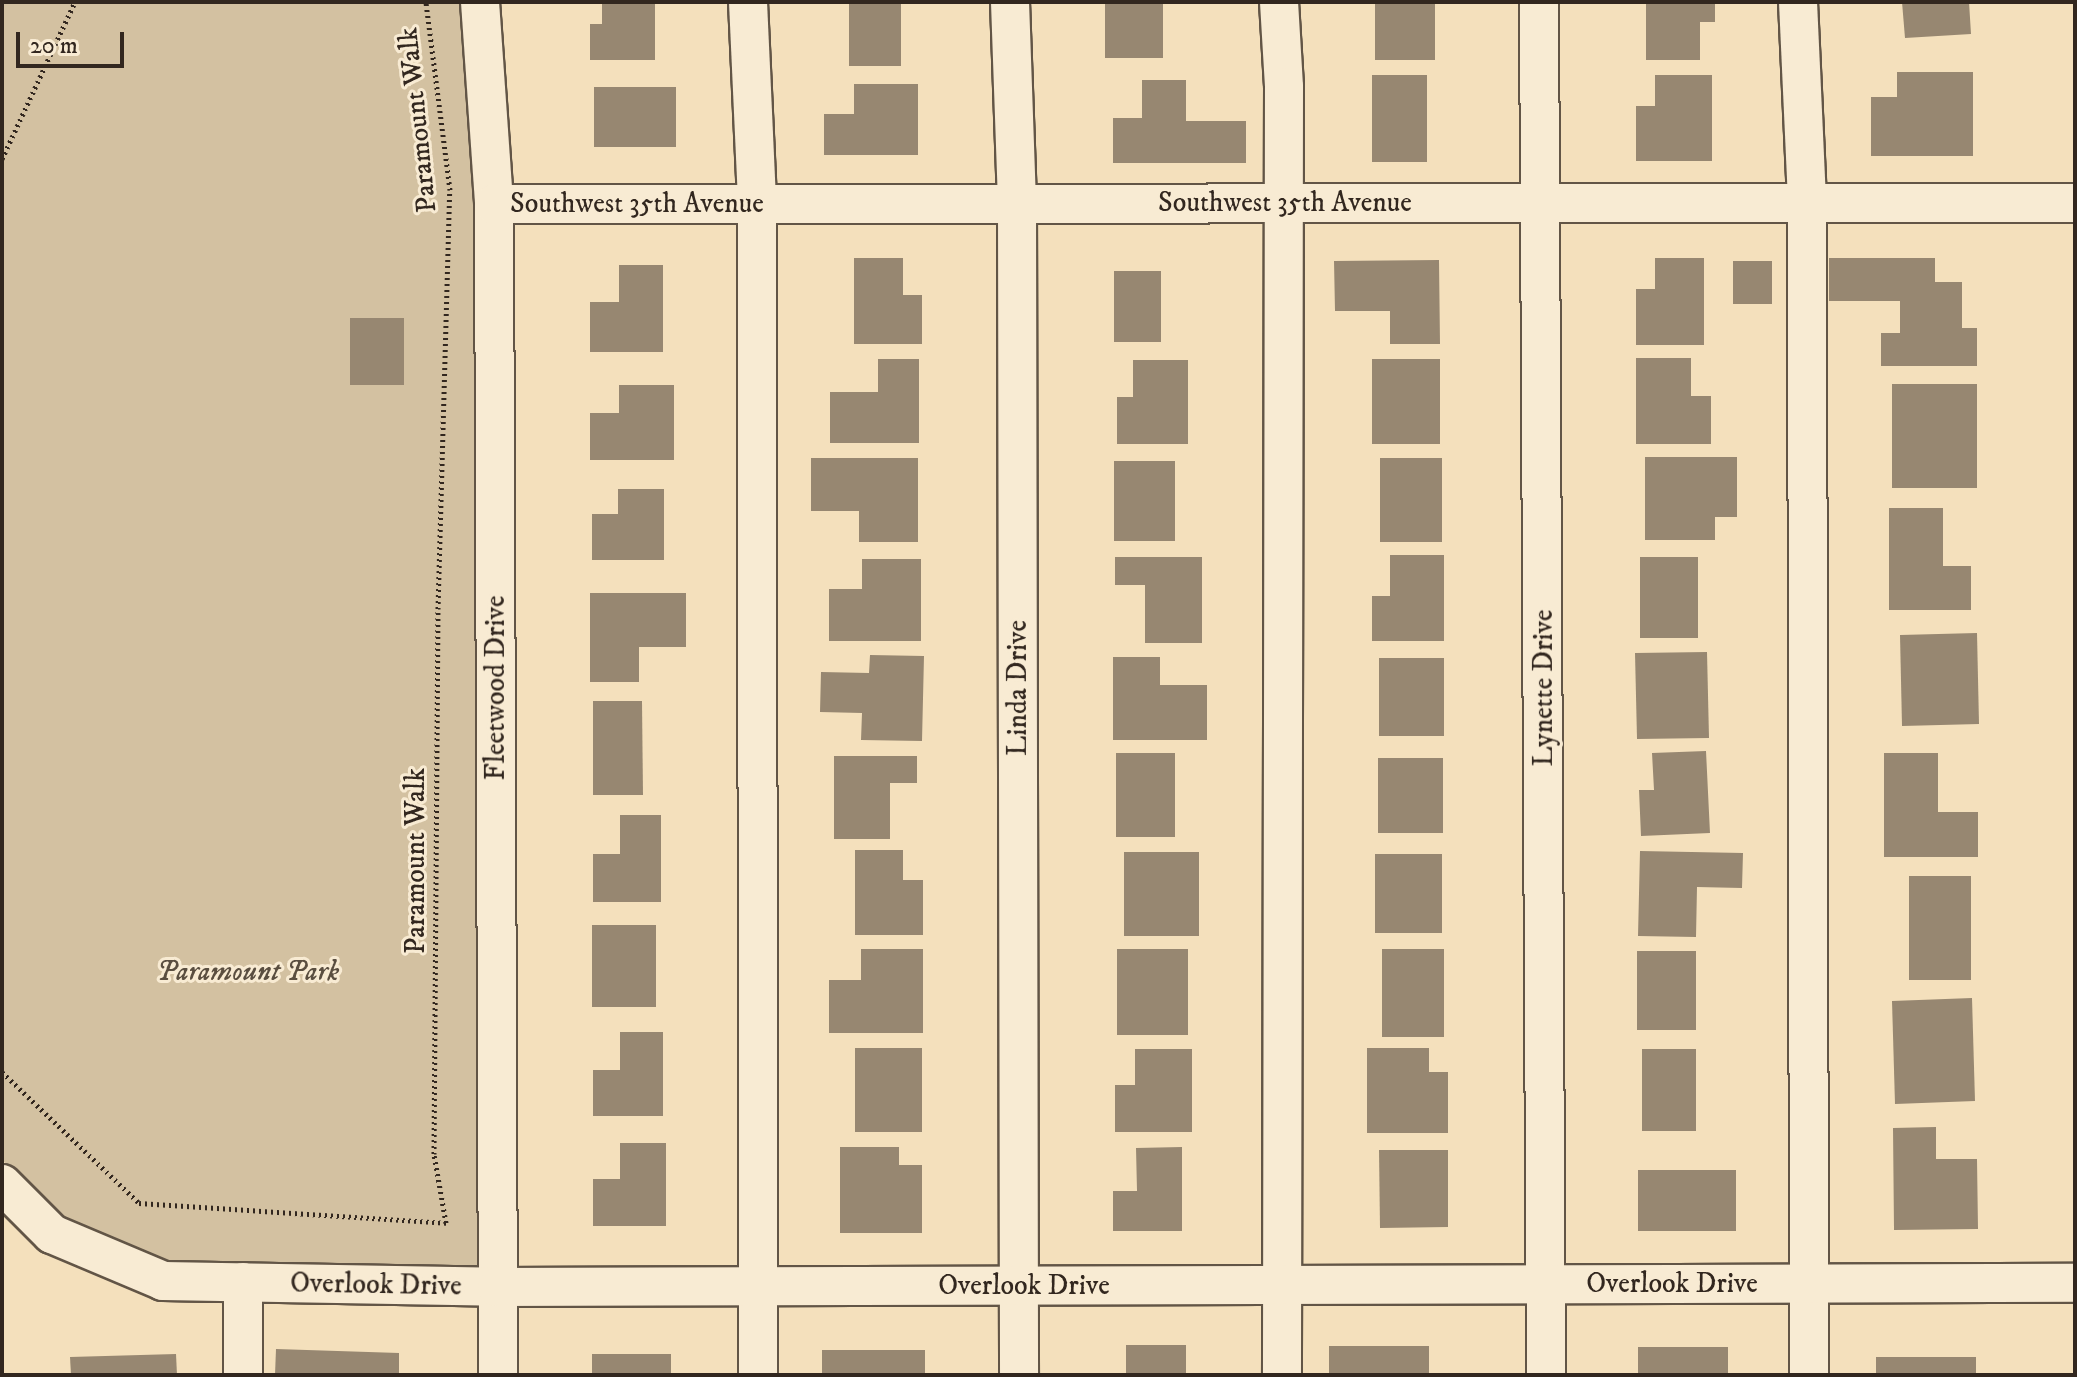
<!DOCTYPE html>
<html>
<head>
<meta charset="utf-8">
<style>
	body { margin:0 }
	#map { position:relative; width:2077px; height:1377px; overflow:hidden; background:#f4e0bc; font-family:"IM FELL DW Pica",serif }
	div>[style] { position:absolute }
	.green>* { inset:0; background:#d3c1a1 }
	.building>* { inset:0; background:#978771 }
	.path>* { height:5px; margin-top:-2.5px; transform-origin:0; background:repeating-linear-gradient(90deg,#32271f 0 2px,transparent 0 6px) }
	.roads { filter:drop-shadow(2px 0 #625546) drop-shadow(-2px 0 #625546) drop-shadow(0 2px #625546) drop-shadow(0 -2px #625546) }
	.minor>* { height:38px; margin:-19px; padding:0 19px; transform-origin:19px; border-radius:19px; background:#f8ebd3 }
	span { translate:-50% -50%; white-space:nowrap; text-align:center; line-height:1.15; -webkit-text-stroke:6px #f8ebd3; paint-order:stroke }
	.street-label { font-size:28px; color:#32271f }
	.park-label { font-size:28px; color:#5a4e40; font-style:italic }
	.frame { position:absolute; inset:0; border:4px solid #32271f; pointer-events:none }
	.scale { position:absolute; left:16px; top:32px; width:108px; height:36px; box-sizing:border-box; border:4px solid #32271f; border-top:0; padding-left:10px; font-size:24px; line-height:28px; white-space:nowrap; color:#32271f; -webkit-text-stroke:6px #f8ebd3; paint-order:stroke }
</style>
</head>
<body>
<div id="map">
	<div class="green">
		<div style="clip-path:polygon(2px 2px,474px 2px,497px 1287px,116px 1261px,2px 1160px)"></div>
	</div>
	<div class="building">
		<div style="clip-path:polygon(602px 2px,655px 2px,655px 60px,590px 60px,590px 24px,602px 24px)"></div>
		<div style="clip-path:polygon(849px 2px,901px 2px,901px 66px,849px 66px)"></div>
		<div style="clip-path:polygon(1105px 2px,1163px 2px,1163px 58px,1105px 58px)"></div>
		<div style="clip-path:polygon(1375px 2px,1435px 2px,1435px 60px,1375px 60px)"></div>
		<div style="clip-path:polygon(1646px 2px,1715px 2px,1715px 22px,1700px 22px,1700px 60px,1646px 60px)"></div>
		<div style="clip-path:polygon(1902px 2px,1969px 2px,1971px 34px,1905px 38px)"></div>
		<div style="clip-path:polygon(1897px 72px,1973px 72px,1973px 156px,1871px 156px,1871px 97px,1897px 97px)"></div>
		<div style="clip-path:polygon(1372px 75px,1427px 75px,1427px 162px,1372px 162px)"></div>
		<div style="clip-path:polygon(1655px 75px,1712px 75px,1712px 161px,1636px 161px,1636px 106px,1655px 106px)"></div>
		<div style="clip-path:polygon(1142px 80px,1186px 80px,1186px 121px,1246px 121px,1246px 163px,1113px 163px,1113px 118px,1142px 118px)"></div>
		<div style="clip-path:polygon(854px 84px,918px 84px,918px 155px,824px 155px,824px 114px,854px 114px)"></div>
		<div style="clip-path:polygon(594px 87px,676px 87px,676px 147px,594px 147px)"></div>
		<div style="clip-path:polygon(854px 258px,903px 258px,903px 295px,922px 295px,922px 344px,854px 344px)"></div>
		<div style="clip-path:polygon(1655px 258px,1704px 258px,1704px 345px,1636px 345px,1636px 289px,1655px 289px)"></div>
		<div style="clip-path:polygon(1829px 258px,1935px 258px,1935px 282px,1962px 282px,1962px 328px,1977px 328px,1977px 366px,1881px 366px,1881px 333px,1900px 333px,1900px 301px,1829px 301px)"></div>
		<div style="clip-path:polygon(1439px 260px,1440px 344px,1390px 344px,1390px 311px,1335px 311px,1334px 261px)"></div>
		<div style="clip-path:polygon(1733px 261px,1772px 261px,1772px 304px,1733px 304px)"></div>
		<div style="clip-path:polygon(619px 265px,663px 265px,663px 352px,590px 352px,590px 302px,619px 302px)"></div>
		<div style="clip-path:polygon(1114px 271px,1161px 271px,1161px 342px,1114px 342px)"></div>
		<div style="clip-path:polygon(350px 318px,404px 318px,404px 385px,350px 385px)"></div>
		<div style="clip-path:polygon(1636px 358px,1691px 358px,1691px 396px,1711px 396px,1711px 444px,1636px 444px)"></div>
		<div style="clip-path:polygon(878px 359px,919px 359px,919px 443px,830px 443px,830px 392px,878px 392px)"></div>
		<div style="clip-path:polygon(1372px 359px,1440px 359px,1440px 444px,1372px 444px)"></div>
		<div style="clip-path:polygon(1133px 360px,1188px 360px,1188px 444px,1117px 444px,1117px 397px,1133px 397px)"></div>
		<div style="clip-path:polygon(1892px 384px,1977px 384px,1977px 488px,1892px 488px)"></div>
		<div style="clip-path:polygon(619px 385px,674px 385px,674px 460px,590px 460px,590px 413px,619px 413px)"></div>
		<div style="clip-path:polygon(1645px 457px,1737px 457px,1737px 517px,1715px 517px,1715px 540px,1645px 540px)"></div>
		<div style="clip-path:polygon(811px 458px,918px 458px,918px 542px,859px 542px,859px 511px,811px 511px)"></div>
		<div style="clip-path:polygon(1380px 458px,1442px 458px,1442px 542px,1380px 542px)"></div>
		<div style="clip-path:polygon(1114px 461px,1175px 461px,1175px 541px,1114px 541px)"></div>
		<div style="clip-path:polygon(618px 489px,664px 489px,664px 560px,592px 560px,592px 514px,618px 514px)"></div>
		<div style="clip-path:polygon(1889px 508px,1943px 508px,1943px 566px,1971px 566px,1971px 610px,1889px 610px)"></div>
		<div style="clip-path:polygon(1390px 555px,1444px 555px,1444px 641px,1372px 641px,1372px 596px,1390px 596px)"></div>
		<div style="clip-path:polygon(1115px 557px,1202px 557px,1202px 643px,1145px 643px,1145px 585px,1115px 585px)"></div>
		<div style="clip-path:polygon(1640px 557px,1698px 557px,1698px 638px,1640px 638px)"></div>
		<div style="clip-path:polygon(862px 559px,921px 559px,921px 641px,829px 641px,829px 589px,862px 589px)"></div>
		<div style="clip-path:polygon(590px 593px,686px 593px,686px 647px,639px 647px,639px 682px,590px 682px)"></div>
		<div style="clip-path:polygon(1977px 633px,1979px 724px,1902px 726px,1900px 635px)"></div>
		<div style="clip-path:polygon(1707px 652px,1709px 738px,1637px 739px,1635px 653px)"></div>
		<div style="clip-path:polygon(870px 655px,924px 656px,922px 741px,861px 740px,862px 713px,820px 712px,821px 672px,869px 673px)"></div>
		<div style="clip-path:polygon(1113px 657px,1160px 657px,1160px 685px,1207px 685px,1207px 740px,1113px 740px)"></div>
		<div style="clip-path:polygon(1379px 658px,1444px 658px,1444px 736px,1379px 736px)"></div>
		<div style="clip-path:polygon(593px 701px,642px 701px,643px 795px,593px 795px)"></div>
		<div style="clip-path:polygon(1706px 751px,1710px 833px,1641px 836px,1639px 790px,1654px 790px,1652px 753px)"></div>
		<div style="clip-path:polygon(1116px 753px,1175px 753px,1175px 837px,1116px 837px)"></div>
		<div style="clip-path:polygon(1884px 753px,1938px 753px,1938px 812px,1978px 812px,1978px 857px,1884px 857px)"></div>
		<div style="clip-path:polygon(834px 756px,917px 756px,917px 783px,890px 783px,890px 839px,834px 839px)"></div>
		<div style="clip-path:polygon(1378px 758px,1443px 758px,1443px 833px,1378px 833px)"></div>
		<div style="clip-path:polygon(620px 815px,661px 815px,661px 902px,593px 902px,593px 854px,620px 854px)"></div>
		<div style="clip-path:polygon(855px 850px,903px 850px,903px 880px,923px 880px,923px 935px,855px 935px)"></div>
		<div style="clip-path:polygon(1640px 851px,1743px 853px,1742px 888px,1697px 887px,1696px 937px,1638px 936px)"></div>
		<div style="clip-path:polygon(1124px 852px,1199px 852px,1199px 936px,1124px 936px)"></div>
		<div style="clip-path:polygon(1375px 854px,1442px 854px,1442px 933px,1375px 933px)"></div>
		<div style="clip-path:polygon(1909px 876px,1971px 876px,1971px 980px,1909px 980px)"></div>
		<div style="clip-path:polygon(592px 925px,656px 925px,656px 1007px,592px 1007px)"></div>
		<div style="clip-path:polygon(861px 949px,923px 949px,923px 1033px,829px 1033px,829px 980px,861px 980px)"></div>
		<div style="clip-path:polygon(1117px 949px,1188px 949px,1188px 1035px,1117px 1035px)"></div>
		<div style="clip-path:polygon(1382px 949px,1444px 949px,1444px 1037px,1382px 1037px)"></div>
		<div style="clip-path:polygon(1637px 951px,1696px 951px,1696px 1030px,1637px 1030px)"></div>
		<div style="clip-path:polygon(1972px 998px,1975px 1101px,1895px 1104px,1892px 1001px)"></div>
		<div style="clip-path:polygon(620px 1032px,663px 1032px,663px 1116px,593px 1116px,593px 1070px,620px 1070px)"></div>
		<div style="clip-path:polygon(855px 1048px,922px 1048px,922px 1132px,855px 1132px)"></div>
		<div style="clip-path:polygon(1367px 1048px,1429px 1048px,1429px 1072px,1448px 1072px,1448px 1133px,1367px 1133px)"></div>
		<div style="clip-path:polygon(1135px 1049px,1192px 1049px,1192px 1132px,1115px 1132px,1115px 1085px,1135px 1085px)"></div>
		<div style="clip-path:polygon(1642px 1049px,1696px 1049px,1696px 1131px,1642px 1131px)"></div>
		<div style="clip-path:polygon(1936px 1127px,1936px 1159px,1977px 1159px,1978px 1229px,1894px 1230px,1893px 1128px)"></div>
		<div style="clip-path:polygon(620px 1143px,666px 1143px,666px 1226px,593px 1226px,593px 1179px,620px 1179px)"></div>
		<div style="clip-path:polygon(840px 1147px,899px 1147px,899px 1165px,922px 1165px,922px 1233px,840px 1233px)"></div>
		<div style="clip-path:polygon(1182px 1147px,1182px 1231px,1113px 1231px,1113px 1191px,1137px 1191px,1136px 1148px)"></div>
		<div style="clip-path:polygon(1379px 1150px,1448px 1150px,1448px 1227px,1380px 1228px)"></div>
		<div style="clip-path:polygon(1638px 1170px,1736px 1170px,1736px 1231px,1638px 1231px)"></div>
		<div style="clip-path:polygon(1126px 1345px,1186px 1345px,1186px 1375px,1126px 1375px)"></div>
		<div style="clip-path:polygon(1329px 1346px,1429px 1346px,1429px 1375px,1329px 1375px)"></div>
		<div style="clip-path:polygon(1638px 1347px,1728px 1347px,1728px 1375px,1638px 1375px)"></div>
		<div style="clip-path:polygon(276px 1349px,399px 1353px,399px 1375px,275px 1375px)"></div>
		<div style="clip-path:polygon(822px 1350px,925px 1350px,925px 1375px,822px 1375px)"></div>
		<div style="clip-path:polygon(176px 1354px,177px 1375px,71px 1375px,70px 1357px)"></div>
		<div style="clip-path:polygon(592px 1354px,671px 1354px,671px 1375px,592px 1375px)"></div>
		<div style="clip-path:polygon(1876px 1357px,1976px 1357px,1976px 1375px,1876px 1375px)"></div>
	</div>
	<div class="path">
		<div style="left:2px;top:159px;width:173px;rotate:-65.1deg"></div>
		<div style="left:2px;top:1072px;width:190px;rotate:43.7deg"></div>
		<div style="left:139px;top:1203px;width:308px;rotate:3.7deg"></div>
		<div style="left:446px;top:1223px;width:70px;rotate:-99.9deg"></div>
		<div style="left:434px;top:1154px;width:545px;rotate:-89.58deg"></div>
		<div style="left:438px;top:609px;width:419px;rotate:-88.4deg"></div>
		<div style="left:450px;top:190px;width:190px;rotate:-97.3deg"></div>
	</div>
	<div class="roads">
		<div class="minor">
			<div style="left:480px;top:2px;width:202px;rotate:86deg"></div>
			<div style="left:494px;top:204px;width:1171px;rotate:89.8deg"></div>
			<div style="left:748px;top:2px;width:201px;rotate:87.4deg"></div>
			<div style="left:757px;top:203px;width:1172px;rotate:89.95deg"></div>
			<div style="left:1010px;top:2px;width:201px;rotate:88deg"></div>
			<div style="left:1017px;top:203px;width:1172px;rotate:89.9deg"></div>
			<div style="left:1279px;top:2px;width:85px;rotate:86.6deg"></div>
			<div style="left:1284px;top:87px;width:1288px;rotate:90.09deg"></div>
			<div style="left:1539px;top:2px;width:1373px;rotate:89.71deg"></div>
			<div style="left:1798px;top:2px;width:201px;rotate:87.4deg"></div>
			<div style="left:1807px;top:203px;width:1172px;rotate:89.9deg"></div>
			<div style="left:494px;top:204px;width:1581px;rotate:-0.04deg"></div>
			<div style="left:2px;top:1184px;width:71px;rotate:45deg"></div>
			<div style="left:52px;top:1234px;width:121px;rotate:22.9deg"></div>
			<div style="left:163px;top:1281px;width:334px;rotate:1deg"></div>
			<div style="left:497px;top:1287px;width:1578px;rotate:-0.15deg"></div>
			<div style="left:243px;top:1375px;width:93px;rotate:-90deg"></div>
		</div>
	</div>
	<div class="street-label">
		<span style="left:418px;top:120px;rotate:-96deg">Paramount Walk</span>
		<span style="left:1285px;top:203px">Southwest 35th Avenue</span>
		<span style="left:637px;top:204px">Southwest 35th Avenue</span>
		<span style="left:496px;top:688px;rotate:-90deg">Fleetwood Drive</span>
		<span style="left:1018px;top:688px;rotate:-90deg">Linda Drive</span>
		<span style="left:1544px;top:688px;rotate:-90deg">Lynette Drive</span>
		<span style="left:416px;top:861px;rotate:-90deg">Paramount Walk</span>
		<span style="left:1672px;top:1284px">Overlook Drive</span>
		<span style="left:376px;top:1285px;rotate:1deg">Overlook Drive</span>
		<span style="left:1024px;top:1286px">Overlook Drive</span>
	</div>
	<div class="park-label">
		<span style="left:248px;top:972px">Paramount Park</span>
	</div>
	<div class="frame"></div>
	<div class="scale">20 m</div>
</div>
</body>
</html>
